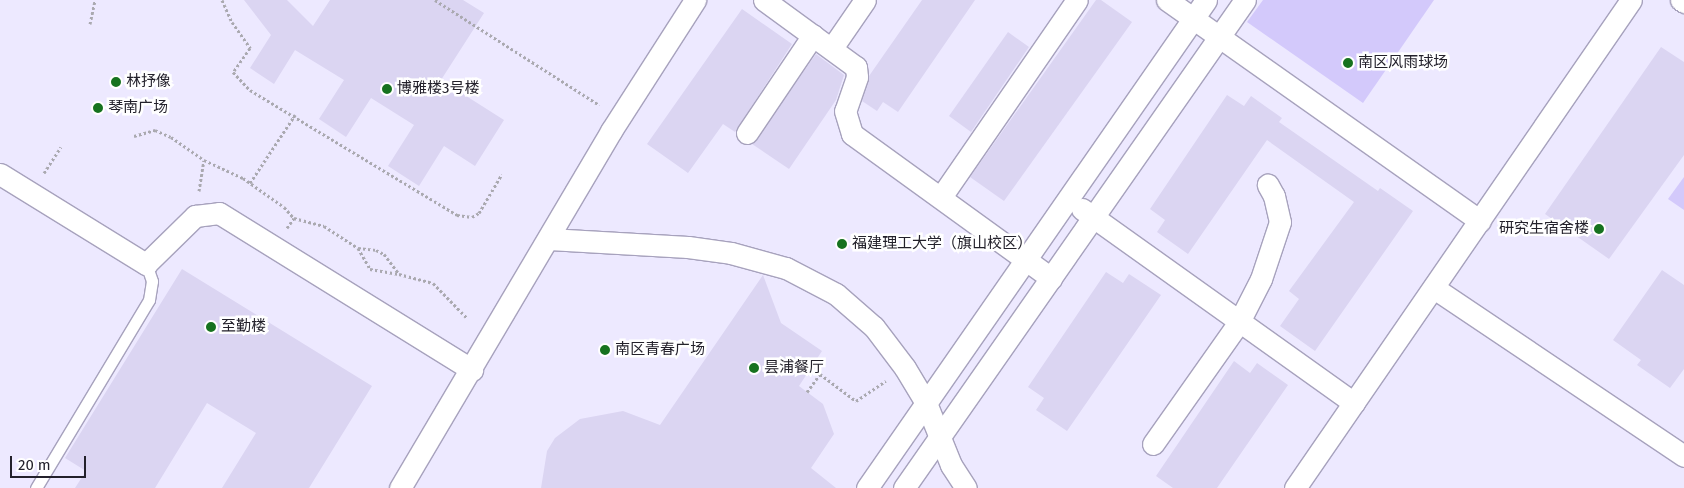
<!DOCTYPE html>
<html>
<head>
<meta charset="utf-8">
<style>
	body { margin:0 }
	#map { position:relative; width:1684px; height:488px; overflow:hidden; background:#f8f7fd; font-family:"Fira Sans","Noto Sans SC",sans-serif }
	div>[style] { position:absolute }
	.built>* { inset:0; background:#ede9ff }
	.green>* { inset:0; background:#d3c9fb }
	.building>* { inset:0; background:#dbd5f2 }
	.path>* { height:3px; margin-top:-1.5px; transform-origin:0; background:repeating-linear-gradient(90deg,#aaa9b0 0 2.5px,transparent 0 5px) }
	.roads { filter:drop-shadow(1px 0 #a7a2bd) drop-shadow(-1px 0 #a7a2bd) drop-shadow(0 1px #a7a2bd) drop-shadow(0 -1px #a7a2bd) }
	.lane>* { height:11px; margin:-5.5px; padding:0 5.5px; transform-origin:5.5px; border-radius:5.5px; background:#fff }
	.street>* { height:21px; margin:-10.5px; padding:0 10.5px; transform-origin:10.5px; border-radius:10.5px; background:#fff }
	.dots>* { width:14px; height:14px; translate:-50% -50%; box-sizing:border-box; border:2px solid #fff; border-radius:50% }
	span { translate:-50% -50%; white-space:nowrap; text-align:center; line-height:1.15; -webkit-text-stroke:5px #fff; paint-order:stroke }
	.poi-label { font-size:15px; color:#23212b }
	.left { translate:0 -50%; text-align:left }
	.right { translate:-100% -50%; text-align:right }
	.scale { position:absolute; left:10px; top:456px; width:76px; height:22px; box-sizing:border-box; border:2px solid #23212b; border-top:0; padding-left:6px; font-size:15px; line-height:18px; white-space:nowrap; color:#23212b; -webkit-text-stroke:4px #fff; paint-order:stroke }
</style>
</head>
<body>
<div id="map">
	<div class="built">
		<div style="clip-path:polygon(0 0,1684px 0,1684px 488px,0 488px)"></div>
	</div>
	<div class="green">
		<div style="clip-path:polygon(1263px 0,1434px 0,1363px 103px,1247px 22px)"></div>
		<div style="clip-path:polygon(1684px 177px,1684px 210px,1668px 199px)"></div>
	</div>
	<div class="building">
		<div style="clip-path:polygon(244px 0,287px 0,313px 26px,330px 0,463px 0,484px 13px,441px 80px,504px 120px,475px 166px,444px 146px,419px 186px,388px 166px,414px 125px,371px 98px,346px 137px,319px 119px,344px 80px,295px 50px,274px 84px,250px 68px,271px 35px)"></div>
		<div style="clip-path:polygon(922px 0,975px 0,898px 112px,883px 102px,877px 111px,862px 101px,869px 76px)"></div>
		<div style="clip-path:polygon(1096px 0,1101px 0,1132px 22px,1004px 201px,970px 177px)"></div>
		<div style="clip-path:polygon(742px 9px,792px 44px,735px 132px,723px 124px,688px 173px,647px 144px)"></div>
		<div style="clip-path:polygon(1008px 32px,1029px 47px,971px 132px,949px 116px)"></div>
		<div style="clip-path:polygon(1661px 47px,1684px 62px,1684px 155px,1609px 259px,1545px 214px)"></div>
		<div style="clip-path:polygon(816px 54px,844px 75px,836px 100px,789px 169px,752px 144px)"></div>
		<div style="clip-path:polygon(1227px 95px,1244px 106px,1251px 96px,1282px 118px,1279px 122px,1378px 191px,1380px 188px,1413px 211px,1315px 351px,1280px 326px,1299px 299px,1289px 291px,1354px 202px,1267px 140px,1188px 254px,1157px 232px,1165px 220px,1150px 209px)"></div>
		<div style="clip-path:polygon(182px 269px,372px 386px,309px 488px,222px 488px,256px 433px,207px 403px,155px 488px,75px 488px,86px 471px,65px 458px)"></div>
		<div style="clip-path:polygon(1662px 270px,1684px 285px,1684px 369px,1670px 388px,1637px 365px,1641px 360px,1613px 340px)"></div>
		<div style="clip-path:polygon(1106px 272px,1123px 283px,1129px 274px,1161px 295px,1067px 431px,1036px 410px,1044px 398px,1028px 387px)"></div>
		<div style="clip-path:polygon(763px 275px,781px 323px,822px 351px,799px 386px,823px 404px,834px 434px,811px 468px,836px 488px,541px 488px,547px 451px,555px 438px,580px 419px,623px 411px,660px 425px)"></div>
		<div style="clip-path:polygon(1234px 361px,1250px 373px,1257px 363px,1288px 385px,1217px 488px,1173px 488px,1156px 476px)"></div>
	</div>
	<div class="path">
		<div style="left:222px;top:0;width:24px;rotate:66deg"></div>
		<div style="left:232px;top:22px;width:32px;rotate:55deg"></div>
		<div style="left:250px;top:48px;width:29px;rotate:125deg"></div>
		<div style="left:233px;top:72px;width:25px;rotate:47deg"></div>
		<div style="left:250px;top:90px;width:242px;rotate:31.1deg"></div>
		<div style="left:457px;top:215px;width:15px;rotate:8deg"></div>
		<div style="left:472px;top:217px;width:8px;rotate:-30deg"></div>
		<div style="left:479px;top:213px;width:45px;rotate:-59.5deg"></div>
		<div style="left:435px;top:0;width:195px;rotate:32.6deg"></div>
		<div style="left:90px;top:24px;width:25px;rotate:-78deg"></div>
		<div style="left:134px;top:136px;width:22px;rotate:-16deg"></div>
		<div style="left:155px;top:130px;width:17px;rotate:24deg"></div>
		<div style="left:171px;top:137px;width:40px;rotate:34.9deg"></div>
		<div style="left:204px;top:160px;width:43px;rotate:24.8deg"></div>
		<div style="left:243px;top:178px;width:50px;rotate:35.3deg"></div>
		<div style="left:284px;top:207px;width:15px;rotate:48deg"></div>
		<div style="left:294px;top:218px;width:31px;rotate:15deg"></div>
		<div style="left:324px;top:226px;width:40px;rotate:32.9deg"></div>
		<div style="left:358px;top:248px;width:18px;rotate:6deg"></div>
		<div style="left:376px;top:250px;width:9px;rotate:27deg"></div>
		<div style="left:384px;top:254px;width:25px;rotate:53deg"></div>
		<div style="left:399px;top:274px;width:35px;rotate:15deg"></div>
		<div style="left:433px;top:283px;width:49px;rotate:45.8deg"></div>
		<div style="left:44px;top:173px;width:31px;rotate:-57deg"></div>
		<div style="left:250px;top:183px;width:82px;rotate:-56.5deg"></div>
		<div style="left:199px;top:191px;width:31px;rotate:-81deg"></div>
		<div style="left:287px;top:228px;width:12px;rotate:-55deg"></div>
		<div style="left:358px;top:248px;width:24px;rotate:60deg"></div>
		<div style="left:370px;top:269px;width:29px;rotate:10deg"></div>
		<div style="left:807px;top:392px;width:22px;rotate:-54deg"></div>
		<div style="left:820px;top:374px;width:45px;rotate:36.9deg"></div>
		<div style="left:856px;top:401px;width:36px;rotate:-34deg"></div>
	</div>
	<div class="roads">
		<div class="lane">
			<div style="left:36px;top:488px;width:219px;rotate:-59deg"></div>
			<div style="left:149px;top:300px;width:19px;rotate:-81deg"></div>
			<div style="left:152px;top:281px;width:18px;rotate:-109deg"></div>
		</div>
		<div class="street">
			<div style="left:764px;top:0;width:114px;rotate:36.1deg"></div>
			<div style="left:856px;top:67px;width:10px;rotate:84deg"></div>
			<div style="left:857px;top:77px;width:36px;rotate:109deg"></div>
			<div style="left:845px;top:111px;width:24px;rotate:73deg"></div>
			<div style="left:852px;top:134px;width:246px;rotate:35.9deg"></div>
			<div style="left:1167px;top:0;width:383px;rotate:35.2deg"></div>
			<div style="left:1681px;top:0;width:4px;rotate:34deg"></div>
			<div style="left:832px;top:48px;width:58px;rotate:-55.5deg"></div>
			<div style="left:747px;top:133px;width:118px;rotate:-56deg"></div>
			<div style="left:0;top:174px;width:172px;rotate:31.7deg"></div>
			<div style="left:146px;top:264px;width:69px;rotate:-44.4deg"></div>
			<div style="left:195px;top:216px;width:24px;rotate:-7deg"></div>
			<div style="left:219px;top:213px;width:298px;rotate:31.8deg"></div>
			<div style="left:941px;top:197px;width:239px;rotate:-55.4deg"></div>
			<div style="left:1082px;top:209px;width:334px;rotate:35.5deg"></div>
			<div style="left:549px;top:239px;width:139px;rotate:3.3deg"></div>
			<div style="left:688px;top:247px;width:43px;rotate:7.9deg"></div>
			<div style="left:731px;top:253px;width:57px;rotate:15.3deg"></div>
			<div style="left:786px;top:268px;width:56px;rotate:27.5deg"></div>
			<div style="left:836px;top:294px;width:50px;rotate:41deg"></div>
			<div style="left:874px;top:327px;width:51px;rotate:52.9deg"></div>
			<div style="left:905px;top:368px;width:41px;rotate:59deg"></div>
			<div style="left:926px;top:403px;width:67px;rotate:68deg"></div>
			<div style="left:951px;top:465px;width:27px;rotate:57deg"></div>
			<div style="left:1434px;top:288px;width:301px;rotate:33.9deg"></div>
			<div style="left:1153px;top:444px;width:149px;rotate:-54.8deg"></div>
			<div style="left:1239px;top:322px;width:48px;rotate:-62.9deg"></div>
			<div style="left:1261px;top:279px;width:60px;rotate:-71.6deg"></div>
			<div style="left:1280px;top:222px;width:27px;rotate:-103deg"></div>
			<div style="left:1274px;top:196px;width:13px;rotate:-119deg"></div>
			<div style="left:400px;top:488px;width:415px;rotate:-59.4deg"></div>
			<div style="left:611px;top:131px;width:156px;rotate:-57.3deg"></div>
			<div style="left:867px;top:488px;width:594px;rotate:-55.21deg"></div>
			<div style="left:904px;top:488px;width:595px;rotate:-55.06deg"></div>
			<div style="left:1295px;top:488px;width:592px;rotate:-55.45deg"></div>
		</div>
	</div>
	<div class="dots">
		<div style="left:1348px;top:63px;background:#16721f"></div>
		<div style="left:116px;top:82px;background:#16721f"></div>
		<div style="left:387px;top:89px;background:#16721f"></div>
		<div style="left:98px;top:108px;background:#16721f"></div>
		<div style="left:1599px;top:229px;background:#16721f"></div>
		<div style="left:842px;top:244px;background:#16721f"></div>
		<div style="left:211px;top:327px;background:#16721f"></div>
		<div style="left:605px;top:350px;background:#16721f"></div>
		<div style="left:754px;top:368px;background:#16721f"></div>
	</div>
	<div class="poi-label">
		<span class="left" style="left:1358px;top:63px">南区风雨球场</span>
		<span class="left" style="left:126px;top:82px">林抒像</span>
		<span class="left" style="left:397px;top:89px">博雅楼3号楼</span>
		<span class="left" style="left:108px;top:108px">琴南广场</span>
		<span class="right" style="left:1589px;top:229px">研究生宿舍楼</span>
		<span class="left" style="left:852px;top:244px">福建理工大学（旗山校区）</span>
		<span class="left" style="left:221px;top:327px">至勤楼</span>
		<span class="left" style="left:615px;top:350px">南区青春广场</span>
		<span class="left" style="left:764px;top:368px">昙浦餐厅</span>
	</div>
	<div class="scale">20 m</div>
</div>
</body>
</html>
